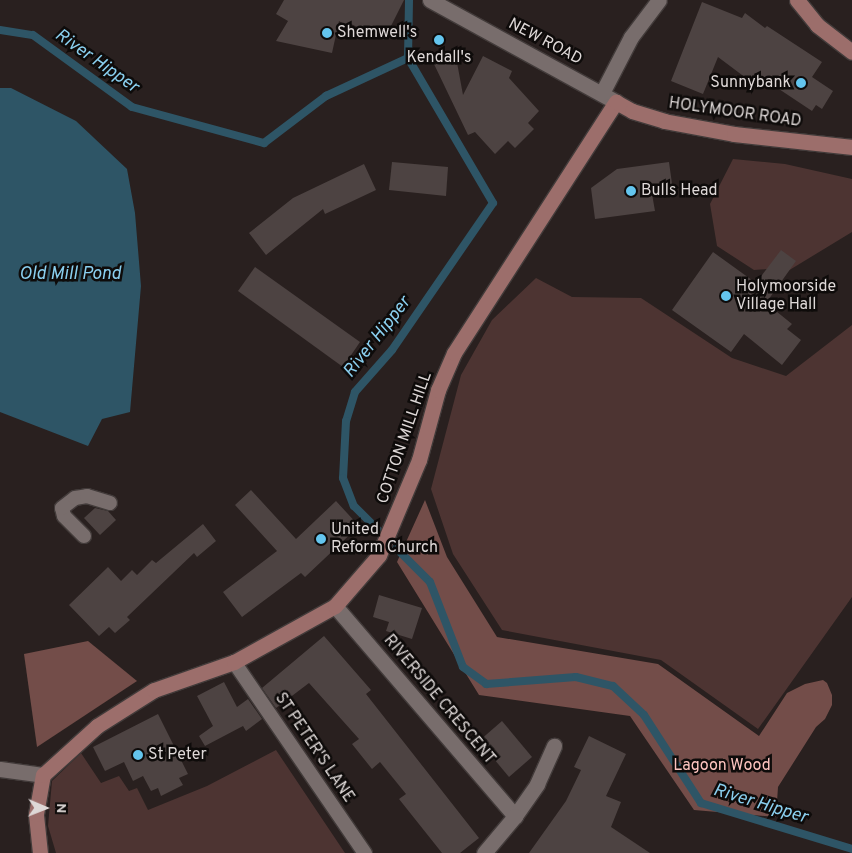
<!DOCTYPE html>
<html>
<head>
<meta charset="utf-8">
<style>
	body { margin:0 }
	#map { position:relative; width:852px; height:853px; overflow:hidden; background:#29201f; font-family:Overpass,sans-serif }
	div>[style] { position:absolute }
	.green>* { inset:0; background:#4d3432 }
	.forest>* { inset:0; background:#734d49 }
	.water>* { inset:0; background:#2e5566 }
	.stream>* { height:8px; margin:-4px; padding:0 4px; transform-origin:4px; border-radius:4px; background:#2e5566 }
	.building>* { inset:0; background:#4d4342 }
	.roads { filter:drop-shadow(1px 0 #423b3a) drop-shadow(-1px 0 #423b3a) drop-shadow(0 1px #423b3a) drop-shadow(0 -1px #423b3a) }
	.lane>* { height:14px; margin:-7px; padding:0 7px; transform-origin:7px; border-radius:7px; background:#786d6c }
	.street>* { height:15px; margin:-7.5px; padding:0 7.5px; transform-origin:7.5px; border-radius:7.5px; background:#786d6c }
	.secondary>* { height:15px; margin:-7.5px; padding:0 7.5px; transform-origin:7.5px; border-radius:7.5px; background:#9c6e6b }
	.dots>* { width:14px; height:14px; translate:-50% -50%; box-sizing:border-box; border:2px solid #0e0b0a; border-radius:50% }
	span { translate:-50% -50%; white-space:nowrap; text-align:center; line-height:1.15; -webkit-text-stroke:5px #0e0b0a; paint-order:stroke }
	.poi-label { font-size:16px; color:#ded8d7 }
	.left { translate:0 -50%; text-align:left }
	.right { translate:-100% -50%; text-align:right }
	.street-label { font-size:16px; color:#ded8d7 }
	.park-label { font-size:16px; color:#fdc4bf }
	.water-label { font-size:18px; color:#8acfef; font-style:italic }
	.north { position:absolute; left:20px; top:783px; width:50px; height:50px; -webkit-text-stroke:4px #0e0b0a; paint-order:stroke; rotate:91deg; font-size:14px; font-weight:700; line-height:20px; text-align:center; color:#ded8d7 }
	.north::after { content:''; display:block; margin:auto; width:18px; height:22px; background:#ded8d7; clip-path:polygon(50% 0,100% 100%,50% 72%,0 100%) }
</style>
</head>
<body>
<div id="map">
	<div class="green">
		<div style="clip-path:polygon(733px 159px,785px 164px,852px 179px,852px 232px,778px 277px,767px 269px,754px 270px,717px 246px,710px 204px)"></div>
		<div style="clip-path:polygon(536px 278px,572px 297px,641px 298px,732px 358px,786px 376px,852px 325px,852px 597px,758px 729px,661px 660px,502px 630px,453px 554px,431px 489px,461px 375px,492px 320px)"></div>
		<div style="clip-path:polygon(276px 750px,345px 853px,56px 853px,48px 826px,52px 781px,81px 753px,101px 783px,119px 776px,129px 791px,137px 788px,148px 810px,207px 786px)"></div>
	</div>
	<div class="forest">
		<div style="clip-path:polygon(425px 500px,447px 557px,497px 637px,658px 664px,759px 736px,787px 693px,805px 684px,823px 680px,827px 683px,832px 695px,832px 705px,825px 719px,816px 727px,778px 787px,776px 817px,694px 810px,630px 716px,479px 695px,397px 562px)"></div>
		<div style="clip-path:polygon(88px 641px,137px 681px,37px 747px,24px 654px)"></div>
	</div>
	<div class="water">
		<div style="clip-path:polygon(0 88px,11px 88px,76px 121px,127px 169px,135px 213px,141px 286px,130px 412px,102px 419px,88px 446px,0 412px)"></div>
	</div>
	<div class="stream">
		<div style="left:0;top:30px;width:33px;rotate:9deg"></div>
		<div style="left:33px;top:35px;width:122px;rotate:36deg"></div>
		<div style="left:132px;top:107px;width:137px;rotate:15.3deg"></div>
		<div style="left:264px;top:143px;width:78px;rotate:-37.2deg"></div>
		<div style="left:326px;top:96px;width:90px;rotate:-24.9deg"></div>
		<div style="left:408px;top:58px;width:168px;rotate:59.6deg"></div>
		<div style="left:493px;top:203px;width:178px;rotate:124.5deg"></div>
		<div style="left:392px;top:350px;width:56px;rotate:131.4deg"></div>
		<div style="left:355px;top:392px;width:30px;rotate:107deg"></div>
		<div style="left:346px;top:421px;width:57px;rotate:93deg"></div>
		<div style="left:343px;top:478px;width:30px;rotate:69deg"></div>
		<div style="left:354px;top:506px;width:107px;rotate:45deg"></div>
		<div style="left:430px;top:582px;width:91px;rotate:68.8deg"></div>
		<div style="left:463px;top:667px;width:29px;rotate:36deg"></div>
		<div style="left:486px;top:684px;width:90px;rotate:-4.4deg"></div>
		<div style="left:576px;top:677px;width:38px;rotate:14deg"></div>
		<div style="left:613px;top:686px;width:42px;rotate:43.1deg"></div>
		<div style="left:644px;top:715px;width:105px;rotate:57.1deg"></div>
		<div style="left:701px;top:803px;width:158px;rotate:16.9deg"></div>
		<div style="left:408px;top:58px;width:58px;rotate:-89deg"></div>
	</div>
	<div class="building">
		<div style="clip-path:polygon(284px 0,404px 0,384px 40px,349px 23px,348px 27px,339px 21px,332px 53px,276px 41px,288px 21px,276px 14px)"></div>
		<div style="clip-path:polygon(702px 2px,742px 18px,745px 13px,765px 28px,767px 26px,822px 62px,812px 77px,833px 91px,822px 109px,816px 105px,812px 111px,755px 73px,750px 81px,718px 57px,703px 94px,671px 81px)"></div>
		<div style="clip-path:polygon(483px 56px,512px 71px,509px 78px,539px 111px,528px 123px,534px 129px,515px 148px,508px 141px,495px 154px,475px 132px,468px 135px,433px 62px,456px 57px,463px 95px)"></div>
		<div style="clip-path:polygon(392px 162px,448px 167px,446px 196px,389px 190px)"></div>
		<div style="clip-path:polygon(669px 162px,673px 191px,652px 194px,655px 211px,595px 219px,591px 188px,617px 169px)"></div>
		<div style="clip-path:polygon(364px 164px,376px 190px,325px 214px,323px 209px,266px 255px,249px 233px,293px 198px)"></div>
		<div style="clip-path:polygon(781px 250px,796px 261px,766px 303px,792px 324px,787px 329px,801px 340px,782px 365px,744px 334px,731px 352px,672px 310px,713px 252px,756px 283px)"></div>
		<div style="clip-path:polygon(255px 267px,360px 342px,343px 367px,238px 291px)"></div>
		<div style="clip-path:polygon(251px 490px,296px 539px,336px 501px,359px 526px,305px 577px,301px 573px,242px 617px,223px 592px,277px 551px,235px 505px)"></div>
		<div style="clip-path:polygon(95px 508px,108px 511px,116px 520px,100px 535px,84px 518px)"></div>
		<div style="clip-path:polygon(203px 524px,216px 541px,197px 557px,194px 553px,127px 617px,130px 620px,115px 633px,109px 627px,99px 636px,69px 605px,108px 567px,121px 581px,132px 570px,137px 575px,152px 560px,156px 563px)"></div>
		<div style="clip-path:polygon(379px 595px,422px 608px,412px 639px,386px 631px,389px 622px,373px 617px)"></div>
		<div style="clip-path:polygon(324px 636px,371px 690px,366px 694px,479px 838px,460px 853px,442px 853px,399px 799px,406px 794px,380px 762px,372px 769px,352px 744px,359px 739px,309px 683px,276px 708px,262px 688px)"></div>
		<div style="clip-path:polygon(224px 682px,237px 707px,248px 699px,262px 719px,246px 731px,243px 726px,205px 746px,199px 736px,213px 726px,197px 696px)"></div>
		<div style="clip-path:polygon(158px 714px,188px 774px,179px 778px,183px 785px,161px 796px,158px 788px,151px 791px,143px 776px,133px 781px,124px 762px,105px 771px,93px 747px)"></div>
		<div style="clip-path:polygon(502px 721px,532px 757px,509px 777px,479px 741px)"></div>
		<div style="clip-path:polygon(589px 736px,626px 754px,606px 796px,621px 802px,611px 827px,650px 853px,529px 853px,566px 801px,581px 770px,574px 767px)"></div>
	</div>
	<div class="roads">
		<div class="lane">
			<div style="left:84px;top:536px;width:28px;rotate:-135deg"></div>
			<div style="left:64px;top:516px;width:8px;rotate:-104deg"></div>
			<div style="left:62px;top:508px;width:16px;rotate:-38deg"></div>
			<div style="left:75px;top:498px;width:12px;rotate:-9deg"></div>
			<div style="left:87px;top:496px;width:24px;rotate:17deg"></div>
			<div style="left:234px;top:662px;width:232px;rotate:55.6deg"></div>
		</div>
		<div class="street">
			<div style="left:430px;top:0;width:212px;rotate:28.7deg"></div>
			<div style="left:602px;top:93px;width:63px;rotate:-62.6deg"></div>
			<div style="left:631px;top:37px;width:46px;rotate:-52.9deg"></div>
			<div style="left:335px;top:606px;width:277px;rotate:49.4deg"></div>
			<div style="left:515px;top:816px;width:39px;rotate:-55deg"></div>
			<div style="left:537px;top:784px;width:42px;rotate:-65.9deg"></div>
			<div style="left:0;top:769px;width:43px;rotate:7.9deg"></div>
			<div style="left:484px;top:853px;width:48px;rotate:-50deg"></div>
		</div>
		<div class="secondary">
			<div style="left:797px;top:0;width:32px;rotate:51deg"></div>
			<div style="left:817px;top:25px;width:44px;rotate:37.6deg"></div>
			<div style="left:40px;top:853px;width:39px;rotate:-96deg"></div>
			<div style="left:36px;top:814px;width:40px;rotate:-80deg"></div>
			<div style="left:43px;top:775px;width:73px;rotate:-42.2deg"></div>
			<div style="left:97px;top:726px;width:67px;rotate:-32.3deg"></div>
			<div style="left:154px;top:690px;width:85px;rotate:-19.3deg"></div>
			<div style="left:234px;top:662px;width:115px;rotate:-29deg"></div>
			<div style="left:335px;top:606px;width:67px;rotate:-49.2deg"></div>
			<div style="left:379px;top:555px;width:103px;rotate:-67.2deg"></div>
			<div style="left:419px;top:460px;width:73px;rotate:-74.8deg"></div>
			<div style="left:438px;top:390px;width:40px;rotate:-66.6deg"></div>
			<div style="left:454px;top:353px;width:299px;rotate:-57.2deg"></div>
			<div style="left:616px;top:102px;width:18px;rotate:29deg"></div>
			<div style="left:632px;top:111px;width:34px;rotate:17deg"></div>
			<div style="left:664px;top:121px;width:71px;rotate:10.5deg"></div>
			<div style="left:734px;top:134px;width:119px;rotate:6.3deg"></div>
		</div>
	</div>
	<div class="dots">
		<div style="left:327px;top:33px;background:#64c5ee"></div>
		<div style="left:439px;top:40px;background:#64c5ee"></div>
		<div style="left:801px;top:83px;background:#64c5ee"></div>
		<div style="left:631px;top:191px;background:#64c5ee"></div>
		<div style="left:726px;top:296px;background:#64c5ee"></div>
		<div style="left:321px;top:539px;background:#64c5ee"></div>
		<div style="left:138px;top:755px;background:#64c5ee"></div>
	</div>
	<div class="poi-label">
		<span class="left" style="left:337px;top:33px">Shemwell's</span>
		<span style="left:439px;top:58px">Kendall's</span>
		<span class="right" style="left:791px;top:83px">Sunnybank</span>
		<span class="left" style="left:641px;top:191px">Bulls Head</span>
		<span class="left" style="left:736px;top:296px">Holymoorside<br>Village Hall</span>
		<span class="left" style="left:331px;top:539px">United<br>Reform Church</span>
		<span class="left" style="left:148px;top:755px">St Peter</span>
	</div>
	<div class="street-label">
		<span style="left:545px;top:42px;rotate:28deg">NEW ROAD</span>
		<span style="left:735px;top:113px;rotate:8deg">HOLYMOOR ROAD</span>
		<span style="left:405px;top:438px;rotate:-71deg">COTTON MILL HILL</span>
		<span style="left:439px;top:700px;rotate:50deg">RIVERSIDE CRESCENT</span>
		<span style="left:314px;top:748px;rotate:56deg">ST PETER'S LANE</span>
	</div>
	<div class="park-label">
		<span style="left:722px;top:766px">Lagoon Wood</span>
	</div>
	<div class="water-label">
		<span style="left:96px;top:62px;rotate:35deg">River Hipper</span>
		<span style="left:70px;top:275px">Old Mill Pond</span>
		<span style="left:378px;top:338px;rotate:-52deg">River Hipper</span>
		<span style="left:760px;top:805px;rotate:17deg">River Hipper</span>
	</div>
	<div class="north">N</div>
</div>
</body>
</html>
